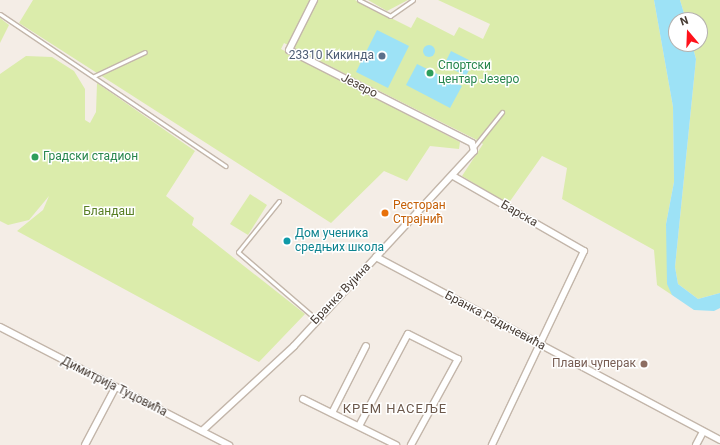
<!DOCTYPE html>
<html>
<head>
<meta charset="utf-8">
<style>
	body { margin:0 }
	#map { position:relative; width:720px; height:445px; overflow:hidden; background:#f4ede6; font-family:Roboto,sans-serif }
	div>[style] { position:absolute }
	.green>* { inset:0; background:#dbecab }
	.water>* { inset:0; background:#9de2f6 }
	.round { border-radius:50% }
	.roads { filter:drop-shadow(1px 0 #c3b6aa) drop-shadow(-1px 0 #c3b6aa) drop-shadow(0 1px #c3b6aa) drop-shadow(0 -1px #c3b6aa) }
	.service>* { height:3px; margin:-1.5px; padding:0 1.5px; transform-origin:1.5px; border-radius:1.5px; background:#fff }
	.minor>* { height:6px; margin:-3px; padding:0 3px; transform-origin:3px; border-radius:3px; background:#fff }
	.dots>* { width:11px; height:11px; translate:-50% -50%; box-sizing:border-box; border:2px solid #fff; border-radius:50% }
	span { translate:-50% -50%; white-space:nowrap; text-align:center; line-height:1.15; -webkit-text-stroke:3px #fff; paint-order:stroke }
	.service-label { font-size:12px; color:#4e5e75 }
	.right { translate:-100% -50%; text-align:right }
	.leisure-label { font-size:12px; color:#27864d }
	.left { translate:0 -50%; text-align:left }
	.street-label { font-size:12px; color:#473c34 }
	.food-label { font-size:12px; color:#c56008 }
	.park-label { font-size:12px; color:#577e23 }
	.culture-label { font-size:12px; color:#0d838f }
	.education-label { font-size:12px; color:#785e54 }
	.neighbourhood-label { font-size:13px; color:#6b584b; letter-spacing:1px }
	.north { position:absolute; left:668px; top:12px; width:40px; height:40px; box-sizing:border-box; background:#fff; border:1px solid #b5b1ae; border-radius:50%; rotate:341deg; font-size:11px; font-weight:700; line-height:16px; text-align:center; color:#473c34 }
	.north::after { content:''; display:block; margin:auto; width:14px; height:18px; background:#ff121b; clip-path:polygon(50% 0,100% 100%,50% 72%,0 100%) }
</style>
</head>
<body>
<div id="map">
	<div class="green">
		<div style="clip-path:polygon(33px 0,355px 0,411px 28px,417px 17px,454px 36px,459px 27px,483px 39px,490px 24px,438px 0,654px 0,673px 107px,674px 182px,666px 224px,672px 295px,657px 285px,654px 250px,562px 199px,567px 168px,542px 156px,508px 204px,462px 176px,483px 144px,477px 140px,284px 43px,281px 49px,460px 142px,459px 149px,430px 146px,407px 181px,384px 171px,331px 223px,19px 23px)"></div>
		<div style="clip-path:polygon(368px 0,408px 0,387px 11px)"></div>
		<div style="clip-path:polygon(680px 0,720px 0,720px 293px,698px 299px,678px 284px,675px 267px,696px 59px,692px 44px,700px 44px,700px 20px,686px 20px)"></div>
		<div style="clip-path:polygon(0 18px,9px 25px,0 43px)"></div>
		<div style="clip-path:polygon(26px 56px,52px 57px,74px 71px,85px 89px,85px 120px,90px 123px,96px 112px,97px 83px,195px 151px,166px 196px,194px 218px,192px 225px,305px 314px,259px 362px,17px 231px,43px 210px,49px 196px,29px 220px,8px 225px,0 221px,0 74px)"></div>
		<div style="clip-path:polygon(250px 194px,267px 205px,248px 235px,230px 224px)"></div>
	</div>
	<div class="water">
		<div style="clip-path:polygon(654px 0,680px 0,686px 20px,676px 20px,676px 44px,692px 44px,696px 59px,675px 267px,678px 284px,698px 299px,720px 293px,720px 308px,714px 311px,694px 310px,672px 295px,667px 284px,666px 224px,674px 182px,673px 107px)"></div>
		<div style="clip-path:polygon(377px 30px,409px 46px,388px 88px,356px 72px)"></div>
		<div class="round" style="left:423px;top:45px;width:12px;height:12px"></div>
		<div style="clip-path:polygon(451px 51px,473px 62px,466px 76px,444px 65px)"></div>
		<div style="clip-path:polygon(417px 64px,462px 86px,450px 108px,406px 85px)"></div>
	</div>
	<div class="roads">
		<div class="service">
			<div style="left:359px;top:0;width:35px;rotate:27deg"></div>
			<div style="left:390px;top:16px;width:28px;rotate:-35deg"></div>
			<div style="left:0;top:14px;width:272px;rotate:34deg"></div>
			<div style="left:94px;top:76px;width:56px;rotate:-25.2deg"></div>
			<div style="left:474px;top:147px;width:45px;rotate:-51.3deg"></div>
			<div style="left:279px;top:201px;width:65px;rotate:128.8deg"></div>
			<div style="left:238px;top:252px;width:103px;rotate:40.7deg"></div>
		</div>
		<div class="minor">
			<div style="left:453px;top:176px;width:151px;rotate:29.8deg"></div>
			<div style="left:584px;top:251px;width:215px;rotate:115.4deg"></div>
			<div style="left:376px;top:257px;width:390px;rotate:28deg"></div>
			<div style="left:0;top:327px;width:258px;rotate:27.3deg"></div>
			<div style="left:303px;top:399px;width:104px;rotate:26.3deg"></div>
			<div style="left:332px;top:413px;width:75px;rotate:-63.1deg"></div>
			<div style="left:359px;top:426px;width:104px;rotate:-62deg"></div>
			<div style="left:408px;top:334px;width:56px;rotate:26.6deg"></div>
			<div style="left:458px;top:359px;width:98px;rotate:118.7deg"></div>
			<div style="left:202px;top:431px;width:125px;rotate:-42.7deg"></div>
			<div style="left:294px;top:346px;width:265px;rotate:-47.3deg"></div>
			<div style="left:474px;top:151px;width:8px;rotate:-104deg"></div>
			<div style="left:472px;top:143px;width:205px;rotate:-153.1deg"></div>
			<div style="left:289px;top:50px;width:56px;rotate:-63.4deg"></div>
			<div style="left:85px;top:445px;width:64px;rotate:-62.2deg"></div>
			<div style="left:696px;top:445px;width:15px;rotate:-62deg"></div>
		</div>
	</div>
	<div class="dots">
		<div style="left:382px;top:56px;background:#5c6f8a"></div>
		<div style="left:430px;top:73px;background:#2e9e5b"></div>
		<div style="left:35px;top:157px;background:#2e9e5b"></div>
		<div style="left:385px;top:213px;background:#e8710a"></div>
		<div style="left:287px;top:241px;background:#0f9aa8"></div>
		<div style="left:644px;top:364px;background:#8d6e63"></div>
	</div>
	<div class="service-label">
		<span class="right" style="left:374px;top:56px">23310 Кикинда</span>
	</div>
	<div class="leisure-label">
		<span class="left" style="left:438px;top:73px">Спортски<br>центар Језеро</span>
		<span class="left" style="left:43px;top:157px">Градски стадион</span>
	</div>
	<div class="street-label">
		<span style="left:359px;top:86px;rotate:27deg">Језеро</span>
		<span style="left:519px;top:214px;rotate:30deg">Барска</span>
		<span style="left:341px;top:294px;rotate:-46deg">Бранка Вујина</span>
		<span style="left:495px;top:321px;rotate:28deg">Бранка Радичевића</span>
		<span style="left:114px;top:387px;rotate:27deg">Димитрија Туцовића</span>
	</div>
	<div class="food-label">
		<span class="left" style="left:393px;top:213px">Ресторан<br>Страјнић</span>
	</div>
	<div class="park-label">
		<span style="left:109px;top:212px">Бландаш</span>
	</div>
	<div class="culture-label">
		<span class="left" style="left:295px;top:241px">Дом ученика<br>средњих школа</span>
	</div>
	<div class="education-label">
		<span class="right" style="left:636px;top:364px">Плави чуперак</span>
	</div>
	<div class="neighbourhood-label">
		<span style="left:395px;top:409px">КРЕМ НАСЕЉЕ</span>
	</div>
	<div class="north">N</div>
</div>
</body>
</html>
